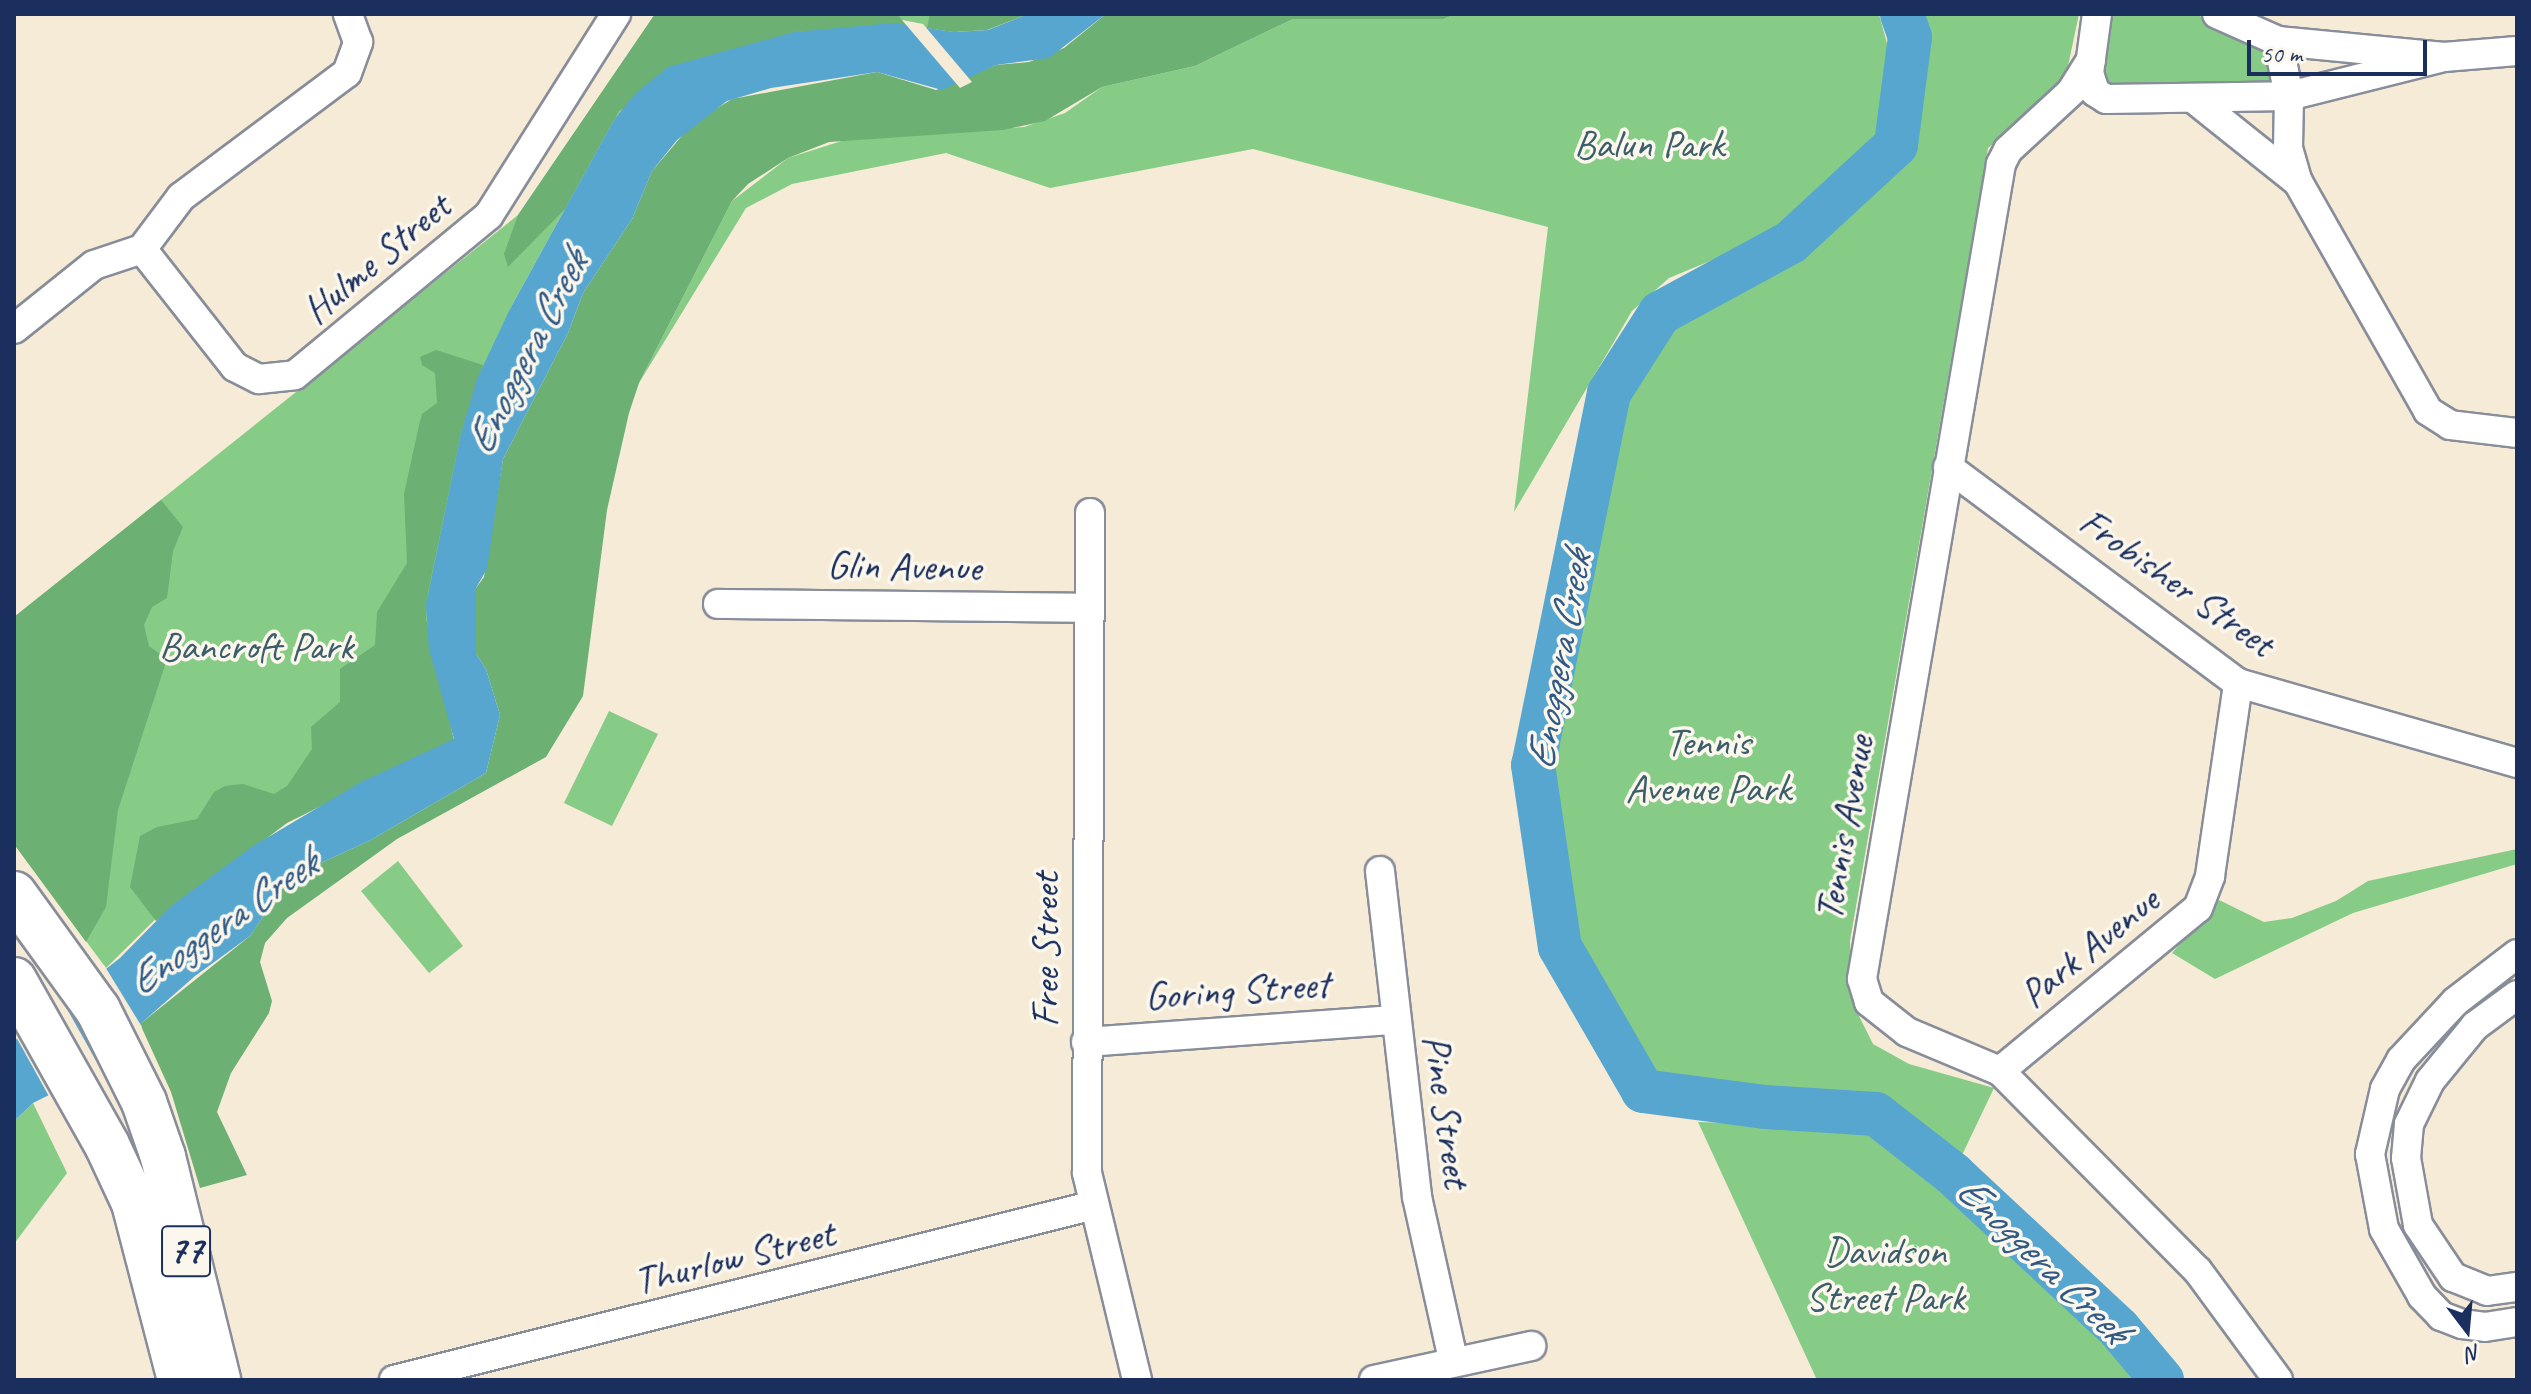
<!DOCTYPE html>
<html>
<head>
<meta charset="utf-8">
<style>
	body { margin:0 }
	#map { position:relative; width:2531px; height:1394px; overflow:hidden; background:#f6ebd6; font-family:Caveat,sans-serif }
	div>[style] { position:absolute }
	.green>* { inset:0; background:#86cc87 }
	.forest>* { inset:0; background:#6cb074 }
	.water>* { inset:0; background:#56a6d0 }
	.pier>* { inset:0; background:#f6ebd6 }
	.river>* { height:44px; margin:-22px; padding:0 22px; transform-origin:22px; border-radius:22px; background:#56a6d0 }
	.roads { filter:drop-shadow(2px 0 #888d9a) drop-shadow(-2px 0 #888d9a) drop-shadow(0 2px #888d9a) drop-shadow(0 -2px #888d9a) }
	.street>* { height:28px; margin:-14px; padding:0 14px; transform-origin:14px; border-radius:14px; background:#fff }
	.primary>* { height:44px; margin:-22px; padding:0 22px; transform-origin:22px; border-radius:22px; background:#fff }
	span { translate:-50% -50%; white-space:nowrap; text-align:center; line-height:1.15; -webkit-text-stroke:7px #fbf7ec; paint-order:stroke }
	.shield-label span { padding:2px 6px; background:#fbf7ec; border:2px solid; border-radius:6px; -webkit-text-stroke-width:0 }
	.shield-label { font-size:38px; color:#1b2f5e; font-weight:700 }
	.park-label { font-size:40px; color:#3b5e6a }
	.street-label { font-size:40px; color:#1b2f5e }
	.water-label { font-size:42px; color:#305986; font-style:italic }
	.frame { position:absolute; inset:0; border:16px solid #1b2f5e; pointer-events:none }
	.north { position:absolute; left:2427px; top:1290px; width:80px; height:80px; -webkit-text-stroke:6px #fbf7ec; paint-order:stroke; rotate:164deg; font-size:22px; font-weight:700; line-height:32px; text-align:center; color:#1b2f5e }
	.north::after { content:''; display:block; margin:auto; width:28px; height:36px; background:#1b2f5e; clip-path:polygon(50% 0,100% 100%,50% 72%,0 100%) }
	.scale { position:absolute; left:2247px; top:40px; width:180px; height:36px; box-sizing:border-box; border:4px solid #1b2f5e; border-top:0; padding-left:10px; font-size:24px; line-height:28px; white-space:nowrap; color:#1b2f5e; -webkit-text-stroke:6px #fbf7ec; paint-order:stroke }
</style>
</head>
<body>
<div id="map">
	<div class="green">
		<div style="clip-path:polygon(655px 14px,1028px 14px,954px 32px,894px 23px,842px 26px,614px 120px,511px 307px,429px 649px,106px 968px,14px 844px,14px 617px,518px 215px)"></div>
		<div style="clip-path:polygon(1455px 14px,1879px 14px,1888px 47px,1893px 94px,1878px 145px,1768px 237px,1669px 278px,1632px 311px,1514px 512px,1548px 227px,1253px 149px,1050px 188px,946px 153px,792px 184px,746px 208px,639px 383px,732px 201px,788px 158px,851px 138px,1024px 127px,1065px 113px,1102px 87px,1195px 66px,1293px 19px,1444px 19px)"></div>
		<div style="clip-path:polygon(1902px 14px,2079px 14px,2065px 80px,2052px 98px,1988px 148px,1850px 941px,1852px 1002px,1873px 1044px,1909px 1064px,1994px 1088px,1953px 1174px,1875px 1114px,1765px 1107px,1643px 1091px,1560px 947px,1533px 765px,1609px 393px,1660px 313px,1791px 242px,1896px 145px,1910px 37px)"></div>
		<div style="clip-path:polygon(2105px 14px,2196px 14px,2268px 51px,2273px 79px,2269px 84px,2109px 91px,2099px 70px)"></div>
		<div style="clip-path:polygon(609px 711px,658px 734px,612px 826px,564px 803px)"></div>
		<div style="clip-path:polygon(2517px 849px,2517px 864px,2353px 913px,2215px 979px,2172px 953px,2219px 900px,2264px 922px,2292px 918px,2336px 901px,2368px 881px)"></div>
		<div style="clip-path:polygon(398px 861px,463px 946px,429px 973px,361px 891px)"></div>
		<div style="clip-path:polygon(33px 1103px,67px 1173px,14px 1244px,14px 1121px)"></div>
		<div style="clip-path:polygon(1698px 1122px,1883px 1128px,2097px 1329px,2139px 1380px,1817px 1380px)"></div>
	</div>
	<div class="forest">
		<div style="clip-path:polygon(655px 14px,897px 14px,906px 25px,794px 32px,619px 111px,565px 209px,508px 267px,504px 254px,518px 215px)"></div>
		<div style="clip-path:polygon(930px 14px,1028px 14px,987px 30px,954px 32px,927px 28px)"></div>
		<div style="clip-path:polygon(1106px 14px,1455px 14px,1444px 19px,1293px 19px,1195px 66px,1102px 87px,1045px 121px,1003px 130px,829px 142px,788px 158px,748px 184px,732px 201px,639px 383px,629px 413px,607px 510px,583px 696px,546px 757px,397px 839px,287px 918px,265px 943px,260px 962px,272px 1001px,269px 1013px,231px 1073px,217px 1112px,247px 1175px,200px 1188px,171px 1092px,140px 1024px,250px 936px,290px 877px,369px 841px,486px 773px,500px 715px,486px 669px,476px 654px,476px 588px,484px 577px,503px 459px,568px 333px,583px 293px,632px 219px,652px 171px,692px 124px,732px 99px,877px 72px,936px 90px,996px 65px,1029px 62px,1064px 48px)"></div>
		<div style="clip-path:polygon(436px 350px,483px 365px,461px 433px,428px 593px,426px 619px,454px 740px,287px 823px,156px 921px,130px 887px,140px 836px,157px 827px,197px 819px,214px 792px,225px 786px,243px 784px,274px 794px,287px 786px,312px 749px,311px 727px,340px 702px,340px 669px,375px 645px,377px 612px,407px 563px,404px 494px,419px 425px,422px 414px,437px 403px,435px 373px,422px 365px,420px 357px)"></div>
		<div style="clip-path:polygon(161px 500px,183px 527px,173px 551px,167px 598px,152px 607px,144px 625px,149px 646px,167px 659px,118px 810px,106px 907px,86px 942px,14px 844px,14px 617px)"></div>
	</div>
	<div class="water">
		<div style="clip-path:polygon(1028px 14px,1106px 14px,1049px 58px,996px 65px,942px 90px,877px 72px,771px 88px,727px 101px,677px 140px,652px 171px,632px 219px,583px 293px,568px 333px,503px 459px,487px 569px,476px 588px,476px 654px,486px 669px,500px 715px,486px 773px,369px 841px,290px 877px,250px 936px,195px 976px,73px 1083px,33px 1103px,14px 1121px,14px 1041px,120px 958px,171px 906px,253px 846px,361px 782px,454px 739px,429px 649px,426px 605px,461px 433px,477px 379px,511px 307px,614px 120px,635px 94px,668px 67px,794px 32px,894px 23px,954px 32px,988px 30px)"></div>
	</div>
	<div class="pier">
		<div style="clip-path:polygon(902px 20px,923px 24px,972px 82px,960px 88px)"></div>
		<div style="clip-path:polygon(104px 965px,142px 1027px,119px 1046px,68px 995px)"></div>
		<div style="clip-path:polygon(62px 1000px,99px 1066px,51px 1100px,15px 1035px)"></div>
	</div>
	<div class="river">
		<div style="left:1902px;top:14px;width:24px;rotate:71deg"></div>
		<div style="left:1910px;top:37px;width:109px;rotate:97.4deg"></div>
		<div style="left:1896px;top:145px;width:143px;rotate:137.3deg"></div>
		<div style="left:1791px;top:242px;width:149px;rotate:151.5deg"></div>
		<div style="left:1660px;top:313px;width:95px;rotate:122.5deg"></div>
		<div style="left:1609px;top:393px;width:380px;rotate:101.5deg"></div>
		<div style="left:1533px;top:765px;width:184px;rotate:81.6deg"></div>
		<div style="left:1560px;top:947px;width:166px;rotate:60deg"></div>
		<div style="left:1643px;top:1091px;width:123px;rotate:7.5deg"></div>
		<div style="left:1765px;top:1107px;width:111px;rotate:3.6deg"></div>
		<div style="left:1876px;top:1114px;width:98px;rotate:37.9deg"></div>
		<div style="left:1953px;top:1174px;width:227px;rotate:43deg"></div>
		<div style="left:2119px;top:1329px;width:67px;rotate:49.9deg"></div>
	</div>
	<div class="roads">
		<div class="street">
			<div style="left:2097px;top:14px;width:60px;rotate:97.7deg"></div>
			<div style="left:2089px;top:73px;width:20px;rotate:72deg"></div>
			<div style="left:2095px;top:92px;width:13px;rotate:32deg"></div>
			<div style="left:2106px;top:99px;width:183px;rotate:-0.9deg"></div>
			<div style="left:2289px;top:96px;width:160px;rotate:-14.1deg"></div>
			<div style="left:2217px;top:14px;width:67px;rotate:23.9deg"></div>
			<div style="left:2278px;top:41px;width:56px;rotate:78.7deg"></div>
			<div style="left:2289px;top:96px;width:52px;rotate:91.1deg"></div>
			<div style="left:2288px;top:148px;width:35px;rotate:74deg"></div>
			<div style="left:2298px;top:182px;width:263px;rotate:60.4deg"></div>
			<div style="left:2428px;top:411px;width:26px;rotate:32deg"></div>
			<div style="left:2450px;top:425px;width:67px;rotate:6.8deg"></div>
			<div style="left:2278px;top:41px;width:167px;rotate:5.5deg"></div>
			<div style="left:2444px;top:57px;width:73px;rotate:-4.7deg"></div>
			<div style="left:2091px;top:60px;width:36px;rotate:122deg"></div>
			<div style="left:2072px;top:91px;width:87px;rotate:137.3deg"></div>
			<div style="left:2008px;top:150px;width:16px;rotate:117deg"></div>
			<div style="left:2001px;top:164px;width:827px;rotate:99.68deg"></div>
			<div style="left:1862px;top:979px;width:24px;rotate:73deg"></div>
			<div style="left:1869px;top:1002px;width:48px;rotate:38.3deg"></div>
			<div style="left:1907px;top:1032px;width:101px;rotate:22.8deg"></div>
			<div style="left:2000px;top:1071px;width:281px;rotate:45.3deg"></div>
			<div style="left:2198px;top:1271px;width:135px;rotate:53.7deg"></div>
			<div style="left:2194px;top:99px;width:133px;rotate:38.6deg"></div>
			<div style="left:142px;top:249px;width:150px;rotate:51.8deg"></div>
			<div style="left:235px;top:367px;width:27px;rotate:27deg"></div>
			<div style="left:259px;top:379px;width:36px;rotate:-6deg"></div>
			<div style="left:295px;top:375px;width:251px;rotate:-39.5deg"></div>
			<div style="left:489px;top:215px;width:238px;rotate:-57.7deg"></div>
			<div style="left:14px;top:329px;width:102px;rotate:-38.7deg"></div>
			<div style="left:94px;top:265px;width:51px;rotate:-18.4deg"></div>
			<div style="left:142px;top:249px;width:65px;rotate:-53.1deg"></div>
			<div style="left:181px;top:197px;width:207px;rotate:-36.8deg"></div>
			<div style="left:347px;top:73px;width:33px;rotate:-70deg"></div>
			<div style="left:358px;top:42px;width:30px;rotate:-110deg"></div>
			<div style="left:1948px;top:467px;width:362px;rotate:36.7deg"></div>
			<div style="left:2238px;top:683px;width:290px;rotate:16deg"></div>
			<div style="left:1090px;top:513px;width:660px;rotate:90.26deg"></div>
			<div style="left:1087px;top:1173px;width:213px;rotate:76.4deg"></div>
			<div style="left:718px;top:604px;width:372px;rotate:0.6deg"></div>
			<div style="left:1380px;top:871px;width:328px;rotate:83.5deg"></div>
			<div style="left:1417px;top:1197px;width:167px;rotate:77.5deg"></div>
			<div style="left:2517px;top:954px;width:78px;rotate:142.3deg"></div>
			<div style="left:2455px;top:1002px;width:79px;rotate:133deg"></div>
			<div style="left:2401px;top:1060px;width:33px;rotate:119deg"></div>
			<div style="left:2385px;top:1089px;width:67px;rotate:103deg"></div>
			<div style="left:2370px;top:1154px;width:76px;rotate:79.4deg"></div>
			<div style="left:2384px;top:1229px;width:77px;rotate:60.4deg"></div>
			<div style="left:2422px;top:1296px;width:28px;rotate:46deg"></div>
			<div style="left:2441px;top:1316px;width:22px;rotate:21deg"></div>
			<div style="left:2462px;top:1324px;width:23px;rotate:7deg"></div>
			<div style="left:2485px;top:1327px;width:32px;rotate:-9deg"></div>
			<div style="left:2517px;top:995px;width:52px;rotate:143.6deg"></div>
			<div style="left:2475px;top:1026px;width:71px;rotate:129.3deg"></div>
			<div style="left:2430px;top:1081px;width:48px;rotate:116deg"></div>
			<div style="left:2409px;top:1124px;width:34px;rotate:95deg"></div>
			<div style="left:2406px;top:1158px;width:68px;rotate:79.8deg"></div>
			<div style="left:2418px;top:1225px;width:63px;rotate:56.1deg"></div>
			<div style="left:2453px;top:1277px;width:37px;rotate:22deg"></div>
			<div style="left:2487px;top:1291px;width:30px;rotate:-8deg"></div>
			<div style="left:1086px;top:1042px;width:309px;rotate:-4.1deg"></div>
			<div style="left:2000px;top:1071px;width:256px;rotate:-39.5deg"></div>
			<div style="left:2198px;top:908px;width:34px;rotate:-69deg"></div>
			<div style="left:2210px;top:876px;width:195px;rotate:-81.7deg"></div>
			<div style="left:394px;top:1380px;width:718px;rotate:-14.02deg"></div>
			<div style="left:1374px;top:1380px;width:161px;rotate:-12.2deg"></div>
		</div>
		<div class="primary">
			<div style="left:14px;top:894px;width:143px;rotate:54.1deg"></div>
			<div style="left:98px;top:1010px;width:103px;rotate:63.4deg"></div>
			<div style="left:144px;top:1102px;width:58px;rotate:70.9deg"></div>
			<div style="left:163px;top:1157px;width:230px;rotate:76.1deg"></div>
			<div style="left:14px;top:980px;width:189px;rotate:60.6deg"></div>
			<div style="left:107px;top:1145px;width:64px;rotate:65deg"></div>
			<div style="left:134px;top:1203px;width:183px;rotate:75.4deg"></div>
		</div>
	</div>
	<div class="shield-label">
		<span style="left:186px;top:1251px">77</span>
	</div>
	<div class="park-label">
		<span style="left:1649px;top:144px">Balun Park</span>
		<span style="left:256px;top:646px">Bancroft Park</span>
		<span style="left:1708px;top:765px">Tennis<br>Avenue Park</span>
		<span style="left:1885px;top:1274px">Davidson<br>Street Park</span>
	</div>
	<div class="street-label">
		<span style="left:376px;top:258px;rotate:-40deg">Hulme Street</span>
		<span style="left:904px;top:566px;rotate:1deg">Glin Avenue</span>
		<span style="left:2177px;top:582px;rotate:35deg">Frobisher Street</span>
		<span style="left:1844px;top:828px;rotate:-80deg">Tennis Avenue</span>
		<span style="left:2089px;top:947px;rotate:-39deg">Park Avenue</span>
		<span style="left:1045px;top:950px;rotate:-90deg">Free Street</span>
		<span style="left:1237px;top:990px;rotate:-4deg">Goring Street</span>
		<span style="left:1447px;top:1111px;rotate:82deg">Pine Street</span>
		<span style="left:734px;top:1257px;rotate:-14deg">Thurlow Street</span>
	</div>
	<div class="water-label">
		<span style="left:527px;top:353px;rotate:-63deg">Enoggera Creek</span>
		<span style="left:1559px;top:661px;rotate:-80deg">Enoggera Creek</span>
		<span style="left:223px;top:923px;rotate:-35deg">Enoggera Creek</span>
		<span style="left:2042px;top:1260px;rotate:44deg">Enoggera Creek</span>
	</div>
	<div class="frame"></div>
	<div class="north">N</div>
	<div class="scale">50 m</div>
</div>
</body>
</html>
